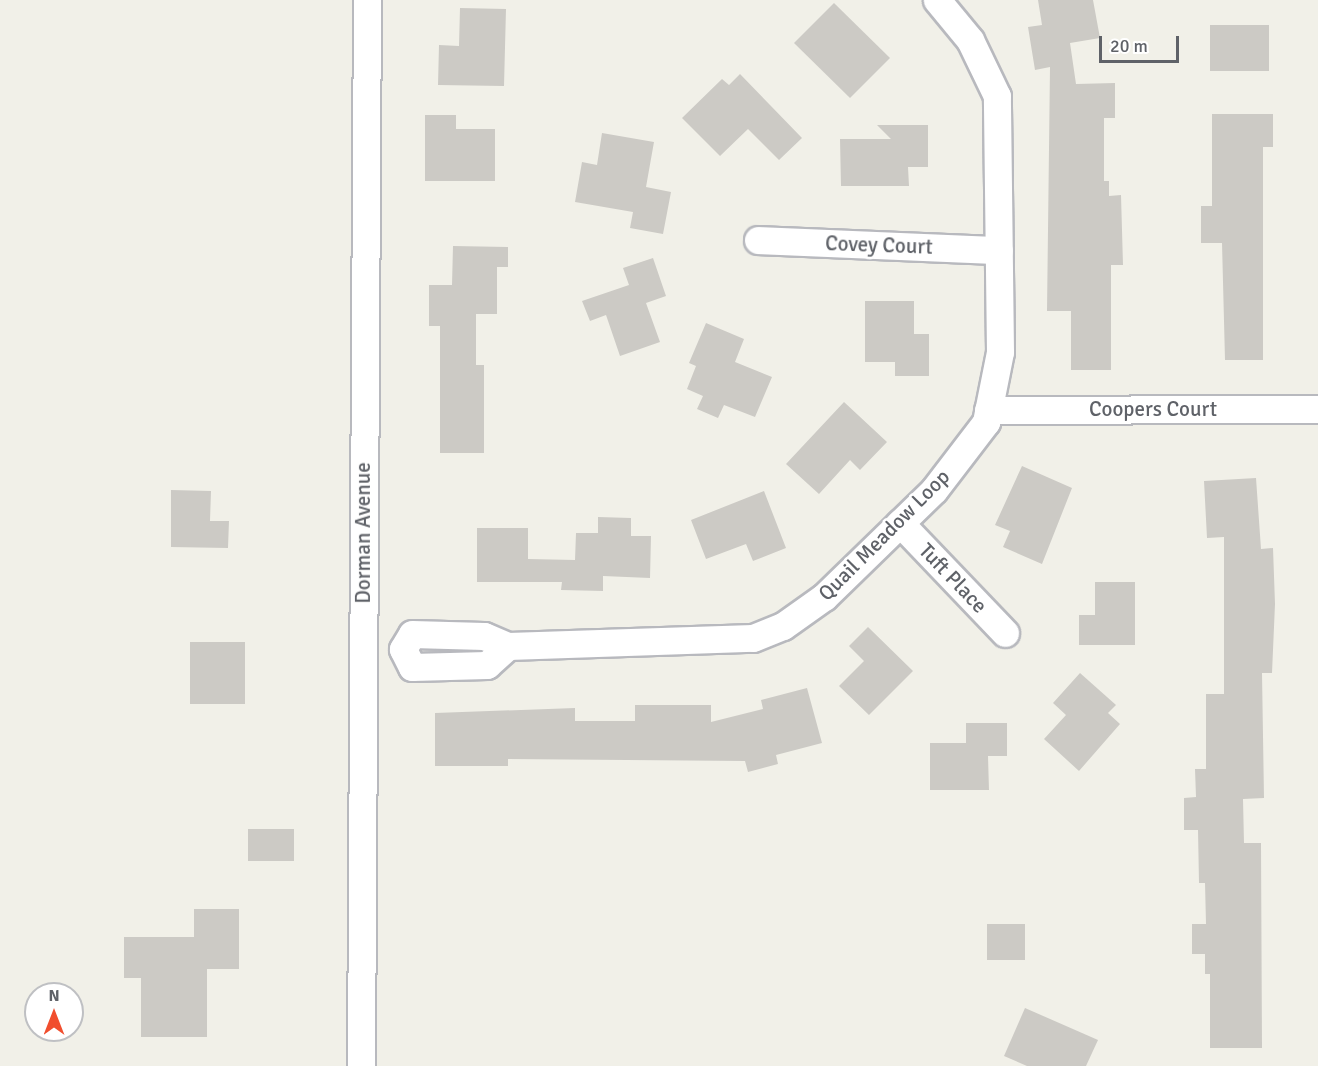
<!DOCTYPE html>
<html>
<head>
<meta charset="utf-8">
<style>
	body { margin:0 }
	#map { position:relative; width:1318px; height:1066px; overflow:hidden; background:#f1f0e8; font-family:Signika,sans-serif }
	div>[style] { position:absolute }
	.building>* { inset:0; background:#cccac5 }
	.roads { filter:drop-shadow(2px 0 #b8b9be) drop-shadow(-2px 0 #b8b9be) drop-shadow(0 2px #b8b9be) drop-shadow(0 -2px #b8b9be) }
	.minor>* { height:27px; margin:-13.5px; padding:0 13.5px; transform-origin:13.5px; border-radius:13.5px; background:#fff }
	span { translate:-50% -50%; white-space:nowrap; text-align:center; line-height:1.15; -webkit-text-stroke:5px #fff; paint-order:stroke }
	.street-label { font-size:21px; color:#5f6268 }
	.north { position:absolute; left:24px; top:982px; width:60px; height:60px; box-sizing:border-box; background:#fff; border:2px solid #bfc0c3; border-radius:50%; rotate:0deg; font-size:16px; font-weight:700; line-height:24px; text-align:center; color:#5f6268 }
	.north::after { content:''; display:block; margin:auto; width:21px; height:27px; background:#f14e2e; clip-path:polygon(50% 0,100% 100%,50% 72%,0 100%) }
	.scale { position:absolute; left:1099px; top:36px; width:80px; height:27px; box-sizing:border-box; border:3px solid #5f6268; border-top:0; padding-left:8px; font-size:18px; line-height:21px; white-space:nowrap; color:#5f6268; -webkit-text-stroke:4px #fff; paint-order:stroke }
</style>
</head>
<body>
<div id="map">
	<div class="building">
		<div style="clip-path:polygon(1038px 0,1093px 0,1100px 38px,1070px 43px,1076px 84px,1115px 83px,1115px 118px,1104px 118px,1104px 181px,1109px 181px,1109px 196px,1121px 195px,1123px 265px,1111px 265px,1111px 370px,1071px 370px,1071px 311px,1047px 311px,1050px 67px,1035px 70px,1028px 27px,1042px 25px)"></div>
		<div style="clip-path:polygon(834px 3px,890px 58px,850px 98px,794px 43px)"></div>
		<div style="clip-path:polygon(460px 8px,506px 9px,504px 86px,438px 85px,439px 45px,459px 46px)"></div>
		<div style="clip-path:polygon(1210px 25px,1269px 25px,1269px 71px,1210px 71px)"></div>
		<div style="clip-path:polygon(740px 74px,802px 138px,779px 160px,748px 129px,720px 156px,682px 118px,722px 79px,729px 85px)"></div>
		<div style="clip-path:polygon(1212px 114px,1273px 114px,1273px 147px,1263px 147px,1263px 360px,1225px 360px,1222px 243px,1201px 243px,1201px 206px,1212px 206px)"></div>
		<div style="clip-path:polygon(425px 115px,456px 115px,456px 129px,495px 129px,495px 181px,425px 181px)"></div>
		<div style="clip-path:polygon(877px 125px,928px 125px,928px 167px,908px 167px,909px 186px,841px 186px,840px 139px,891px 139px)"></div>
		<div style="clip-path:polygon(602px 133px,654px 142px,646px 187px,671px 192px,663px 234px,630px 228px,633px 212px,575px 202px,582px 162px,597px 165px)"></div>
		<div style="clip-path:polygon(453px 246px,508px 247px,508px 267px,497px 267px,497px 314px,476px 314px,476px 365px,484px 365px,484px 453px,440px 453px,440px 326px,429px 326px,429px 285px,452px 285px)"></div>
		<div style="clip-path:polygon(653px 258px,666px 296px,646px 303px,660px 342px,620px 356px,606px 315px,590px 321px,582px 301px,629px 285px,623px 268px)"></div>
		<div style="clip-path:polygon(865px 301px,914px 301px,914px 334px,929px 334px,929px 376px,895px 376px,895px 362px,865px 362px)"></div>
		<div style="clip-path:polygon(706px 323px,744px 339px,735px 362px,772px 377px,755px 417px,724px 405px,718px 418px,697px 409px,703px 396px,687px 389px,696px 366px,689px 363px)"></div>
		<div style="clip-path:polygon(844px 402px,887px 442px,860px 470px,850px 460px,819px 494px,786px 464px)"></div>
		<div style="clip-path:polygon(1022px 466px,1072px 488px,1042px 564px,1003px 547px,1010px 531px,995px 525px)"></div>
		<div style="clip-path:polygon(1256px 478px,1261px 549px,1273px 548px,1275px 604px,1272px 673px,1262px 673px,1264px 798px,1243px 799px,1244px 843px,1261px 843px,1262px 1048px,1210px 1048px,1210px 974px,1205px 974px,1205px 954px,1192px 954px,1192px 924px,1206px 924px,1205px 883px,1199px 883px,1198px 830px,1184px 830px,1184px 798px,1196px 797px,1195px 769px,1206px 769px,1206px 694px,1224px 694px,1224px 537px,1207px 538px,1204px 481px)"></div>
		<div style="clip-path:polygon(171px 490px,211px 491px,210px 521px,229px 521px,228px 548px,171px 547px)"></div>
		<div style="clip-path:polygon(764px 491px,786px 548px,753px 561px,746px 544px,706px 559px,691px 520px)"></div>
		<div style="clip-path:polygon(598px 517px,631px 518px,631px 536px,651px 536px,650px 578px,603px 576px,603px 591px,561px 590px,562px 582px,477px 582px,477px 528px,528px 528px,528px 559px,575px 560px,576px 533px,598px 533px)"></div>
		<div style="clip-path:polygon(1095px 582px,1135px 582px,1135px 645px,1079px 645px,1079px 615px,1095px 615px)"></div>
		<div style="clip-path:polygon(868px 627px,913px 671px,869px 715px,839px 686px,864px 661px,849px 646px)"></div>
		<div style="clip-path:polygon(190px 642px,245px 642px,245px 704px,190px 704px)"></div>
		<div style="clip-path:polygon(1080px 673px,1116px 705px,1108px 713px,1120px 724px,1079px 771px,1044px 739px,1066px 715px,1053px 703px)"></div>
		<div style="clip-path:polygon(807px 688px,822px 743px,776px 755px,778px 764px,748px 772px,745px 761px,508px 759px,508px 766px,435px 766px,435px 713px,575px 708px,575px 721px,635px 721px,635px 705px,711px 705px,711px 722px,763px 709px,761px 700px)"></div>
		<div style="clip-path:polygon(966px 723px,1007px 723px,1007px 756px,988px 756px,989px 790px,930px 790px,930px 743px,966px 743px)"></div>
		<div style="clip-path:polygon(248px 829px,294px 829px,294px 861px,248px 861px)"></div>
		<div style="clip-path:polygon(194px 909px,239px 909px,239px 969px,207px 969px,207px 1037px,141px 1037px,141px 978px,124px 978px,124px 937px,194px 937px)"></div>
		<div style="clip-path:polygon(987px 924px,1025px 924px,1025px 960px,987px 960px)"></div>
		<div style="clip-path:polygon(1025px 1008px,1098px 1040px,1086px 1066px,1027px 1066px,1004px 1056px)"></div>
	</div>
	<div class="roads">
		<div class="minor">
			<div style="left:758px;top:240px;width:241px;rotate:2.4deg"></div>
			<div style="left:988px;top:410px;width:330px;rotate:-0.2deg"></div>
			<div style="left:900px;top:523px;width:152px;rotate:46.3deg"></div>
			<div style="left:412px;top:634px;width:72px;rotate:1.6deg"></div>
			<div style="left:484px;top:636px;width:26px;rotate:23deg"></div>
			<div style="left:508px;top:646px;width:28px;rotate:138deg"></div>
			<div style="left:487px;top:665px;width:75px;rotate:178.5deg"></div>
			<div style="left:412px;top:667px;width:20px;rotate:-117deg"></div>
			<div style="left:403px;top:649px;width:17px;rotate:-59deg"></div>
			<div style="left:508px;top:646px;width:245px;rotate:-1.9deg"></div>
			<div style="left:753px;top:638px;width:32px;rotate:-22deg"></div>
			<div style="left:783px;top:626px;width:50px;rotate:-35.3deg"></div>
			<div style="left:824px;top:597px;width:153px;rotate:-44.2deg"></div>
			<div style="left:934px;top:490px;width:86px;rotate:-52.6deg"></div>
			<div style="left:986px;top:422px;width:71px;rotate:-78.7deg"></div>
			<div style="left:1000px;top:352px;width:256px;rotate:-90.7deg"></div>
			<div style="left:997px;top:96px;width:62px;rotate:-115.7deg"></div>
			<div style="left:970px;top:40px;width:52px;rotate:-129.5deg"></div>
			<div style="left:361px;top:1066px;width:1066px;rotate:-89.68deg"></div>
		</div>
	</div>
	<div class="street-label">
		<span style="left:879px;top:245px;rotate:2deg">Covey Court</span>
		<span style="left:1153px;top:409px">Coopers Court</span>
		<span style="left:363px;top:533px;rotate:-90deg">Dorman Avenue</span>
		<span style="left:884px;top:535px;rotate:-45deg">Quail Meadow Loop</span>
		<span style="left:953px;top:578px;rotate:46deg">Tuft Place</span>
	</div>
	<div class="north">N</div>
	<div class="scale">20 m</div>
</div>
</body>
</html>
